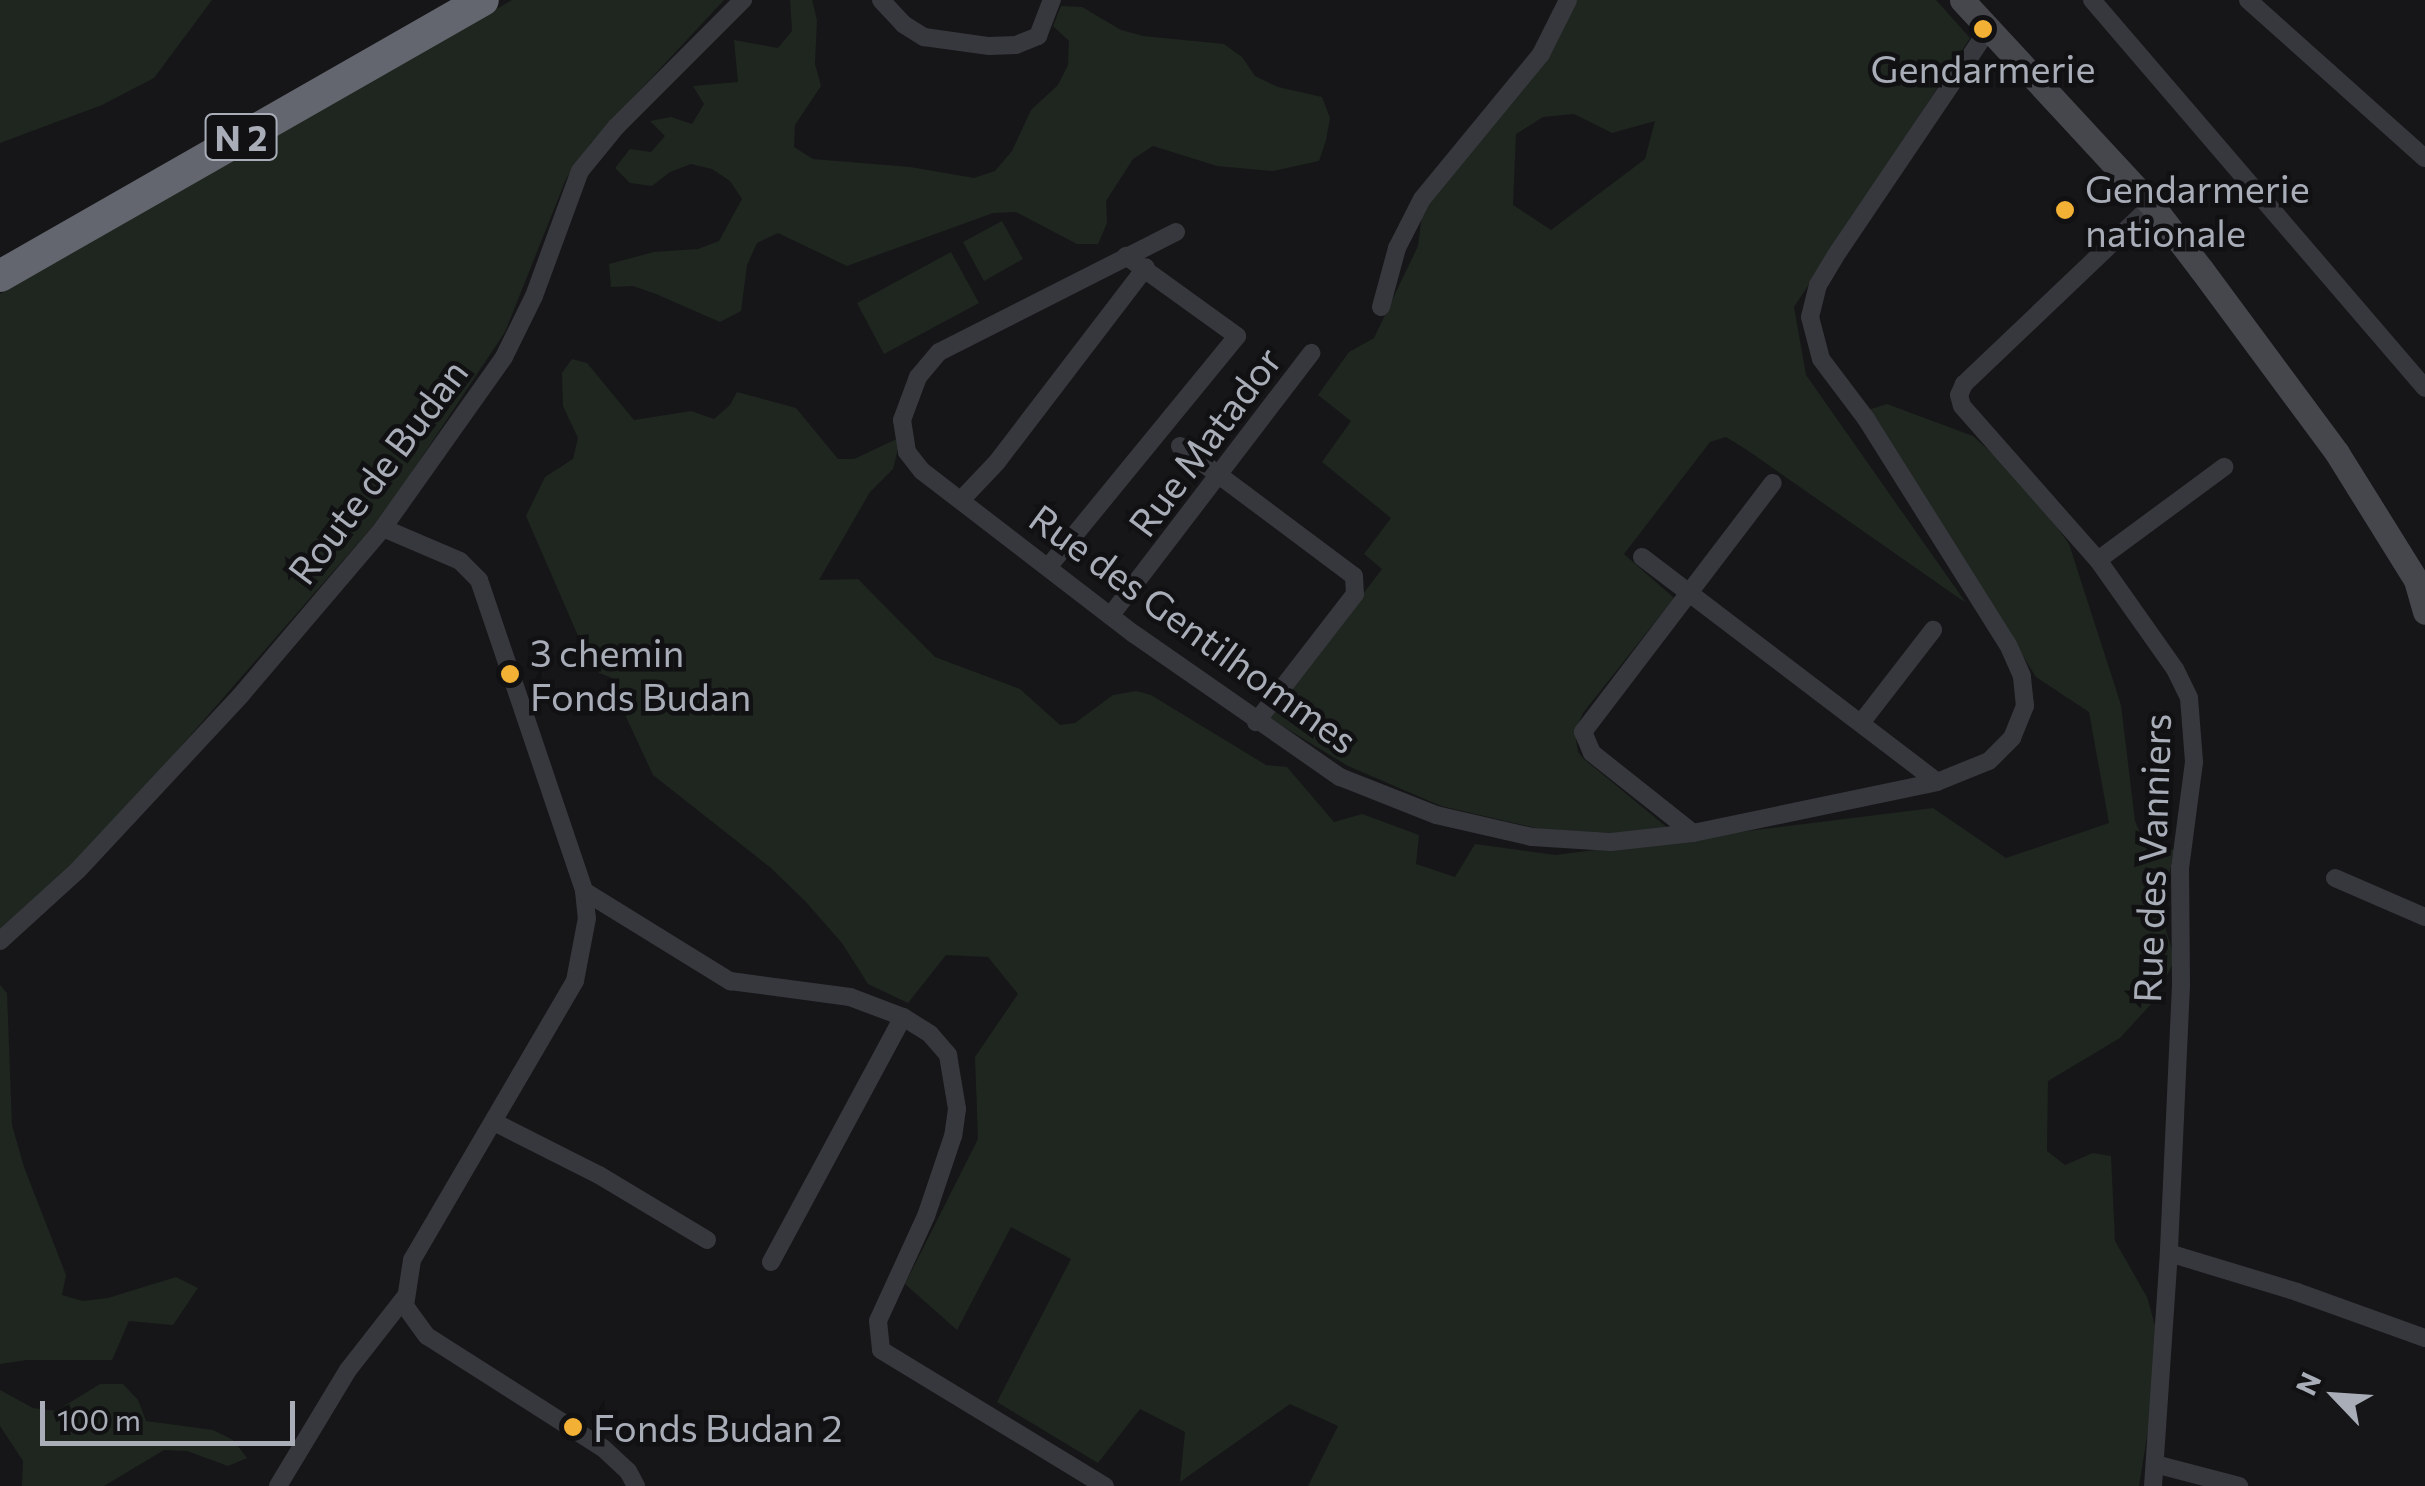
<!DOCTYPE html>
<html>
<head>
<meta charset="utf-8">
<style>
	body { margin:0 }
	#map { position:relative; width:2425px; height:1486px; overflow:hidden; background:#161618; font-family:Commissioner,sans-serif }
	div>[style] { position:absolute }
	.green>* { inset:0; background:#1e261f }
	.street>* { height:18px; margin:-9px; padding:0 9px; transform-origin:9px; border-radius:9px; background:#37383d }
	.secondary>* { height:25px; margin:-12.5px; padding:0 12.5px; transform-origin:12.5px; border-radius:12.5px; background:#45474d }
	.highway>* { height:32px; margin:-16px; padding:0 16px; transform-origin:16px; border-radius:16px; background:#63666e }
	.dots>* { width:28px; height:28px; translate:-50% -50%; box-sizing:border-box; border:5px solid #111113; border-radius:50% }
	span { translate:-50% -50%; white-space:nowrap; text-align:center; line-height:1.15; -webkit-text-stroke:9px #111113; paint-order:stroke }
	.shield-label span { padding:2px 8px; background:#111113; border:2px solid; border-radius:8px; -webkit-text-stroke-width:0 }
	.shield-label { font-size:35px; color:#a8adb8; font-weight:700 }
	.poi-label { font-size:38px; color:#a8adb8 }
	.left { translate:0 -50%; text-align:left }
	.street-label { font-size:38px; color:#a8adb8 }
	.north { position:absolute; left:2285px; top:1346px; width:100px; height:100px; -webkit-text-stroke:8px #111113; paint-order:stroke; rotate:295deg; font-size:28px; font-weight:700; line-height:40px; text-align:center; color:#a8adb8 }
	.north::after { content:''; display:block; margin:auto; width:35px; height:45px; background:#a8adb8; clip-path:polygon(50% 0,100% 100%,50% 72%,0 100%) }
	.scale { position:absolute; left:40px; top:1401px; width:255px; height:45px; box-sizing:border-box; border:5px solid #a8adb8; border-top:0; padding-left:12px; font-size:30px; line-height:35px; white-space:nowrap; color:#a8adb8; -webkit-text-stroke:8px #111113; paint-order:stroke }
</style>
</head>
<body>
<div id="map">
	<div class="green">
		<div style="clip-path:polygon(0 0,212px 0,154px 78px,102px 105px,0 143px)"></div>
		<div style="clip-path:polygon(512px 0,724px 0,591px 143px,566px 179px,505px 332px,386px 511px,101px 838px,0 933px,0 294px)"></div>
		<div style="clip-path:polygon(790px 0,812px 0,817px 20px,815px 64px,821px 86px,795px 125px,794px 147px,813px 159px,910px 167px,974px 178px,995px 171px,1012px 151px,1031px 110px,1058px 85px,1068px 65px,1069px 41px,1053px 26px,1061px 6px,1082px 7px,1121px 30px,1143px 36px,1224px 44px,1242px 57px,1255px 76px,1278px 87px,1322px 97px,1330px 118px,1326px 140px,1319px 161px,1273px 171px,1217px 166px,1153px 146px,1133px 159px,1106px 201px,1107px 223px,1098px 244px,1077px 244px,1016px 212px,993px 213px,847px 266px,778px 233px,757px 243px,747px 265px,741px 311px,720px 322px,656px 294px,633px 286px,611px 287px,609px 264px,654px 252px,698px 249px,719px 241px,742px 199px,730px 181px,712px 169px,691px 164px,670px 172px,652px 186px,630px 183px,615px 168px,630px 149px,651px 152px,665px 136px,650px 121px,671px 117px,692px 124px,704px 104px,693px 86px,738px 82px,734px 40px,778px 48px,792px 31px)"></div>
		<div style="clip-path:polygon(evenodd,1574px 0,1936px 0,1970px 38px,1794px 307px,1806px 375px,1966px 603px,1747px 450px,1726px 437px,1710px 442px,1624px 554px,1674px 598px,1583px 713px,1575px 732px,1578px 752px,1584px 759px,1669px 829px,1613px 833px,1540px 829px,1441px 806px,1348px 766px,1269px 718px,1382px 569px,1364px 554px,1391px 518px,1322px 462px,1351px 421px,1318px 395px,1349px 352px,1374px 338px,1418px 246px,1423px 207px,1557px 42px,1574px 0,1574px 114px,1612px 133px,1655px 121px,1645px 159px,1551px 230px,1513px 205px,1516px 134px,1543px 117px,1574px 114px)"></div>
		<div style="clip-path:polygon(1002px 221px,1023px 259px,984px 281px,963px 242px)"></div>
		<div style="clip-path:polygon(951px 252px,979px 303px,884px 354px,857px 303px)"></div>
		<div style="clip-path:polygon(572px 359px,587px 363px,634px 420px,691px 411px,714px 419px,730px 405px,737px 392px,796px 408px,838px 459px,854px 459px,901px 437px,893px 469px,870px 492px,819px 580px,858px 579px,935px 657px,1020px 689px,1060px 725px,1075px 723px,1113px 695px,1136px 691px,1151px 695px,1266px 765px,1287px 767px,1334px 822px,1362px 814px,1419px 835px,1416px 864px,1455px 877px,1475px 844px,1555px 855px,1933px 808px,2006px 858px,2109px 823px,2089px 712px,2036px 677px,1868px 410px,1887px 404px,1973px 436px,2027px 485px,2069px 544px,2121px 705px,2135px 821px,2150px 857px,2174px 849px,2162px 917px,2175px 960px,2152px 1003px,2120px 1038px,2048px 1081px,2047px 1151px,2065px 1165px,2093px 1153px,2111px 1156px,2115px 1241px,2147px 1297px,2158px 1336px,2157px 1375px,2139px 1486px,1308px 1486px,1338px 1426px,1290px 1404px,1180px 1482px,1185px 1432px,1140px 1409px,1098px 1463px,997px 1402px,1071px 1259px,1011px 1227px,957px 1330px,905px 1284px,978px 1139px,975px 1057px,1018px 994px,988px 957px,946px 955px,908px 1003px,868px 984px,842px 943px,805px 901px,771px 868px,653px 775px,609px 680px,620px 681px,599px 673px,579px 638px,526px 516px,545px 477px,573px 459px,578px 438px,563px 406px,562px 373px)"></div>
		<div style="clip-path:polygon(0 985px,7px 993px,12px 1125px,24px 1167px,66px 1275px,62px 1295px,83px 1301px,108px 1298px,176px 1277px,198px 1288px,173px 1325px,129px 1321px,112px 1360px,27px 1360px,0 1364px)"></div>
		<div style="clip-path:polygon(100px 1384px,123px 1384px,138px 1400px,146px 1421px,213px 1430px,233px 1440px,247px 1458px,228px 1466px,187px 1451px,164px 1450px,104px 1486px,22px 1486px,23px 1461px,0 1426px,0 1390px,33px 1408px,56px 1411px)"></div>
	</div>
	<div class="street">
		<div style="left:881px;top:0;width:33px;rotate:47deg"></div>
		<div style="left:903px;top:24px;width:25px;rotate:32deg"></div>
		<div style="left:924px;top:37px;width:66px;rotate:7.9deg"></div>
		<div style="left:989px;top:46px;width:27px;rotate:-2deg"></div>
		<div style="left:1016px;top:45px;width:24px;rotate:-22deg"></div>
		<div style="left:1038px;top:36px;width:39px;rotate:-69deg"></div>
		<div style="left:2092px;top:0;width:511px;rotate:49.36deg"></div>
		<div style="left:2248px;top:0;width:237px;rotate:41.8deg"></div>
		<div style="left:2152px;top:205px;width:260px;rotate:136.4deg"></div>
		<div style="left:1964px;top:384px;width:12px;rotate:114deg"></div>
		<div style="left:1959px;top:395px;width:11px;rotate:75deg"></div>
		<div style="left:1962px;top:406px;width:205px;rotate:48.6deg"></div>
		<div style="left:2098px;top:560px;width:133px;rotate:54.8deg"></div>
		<div style="left:2175px;top:669px;width:32px;rotate:64deg"></div>
		<div style="left:2189px;top:698px;width:64px;rotate:85.5deg"></div>
		<div style="left:2194px;top:762px;width:107px;rotate:97.5deg"></div>
		<div style="left:2180px;top:868px;width:117px;rotate:89.5deg"></div>
		<div style="left:2181px;top:985px;width:268px;rotate:92.6deg"></div>
		<div style="left:2169px;top:1253px;width:134px;rotate:16.9deg"></div>
		<div style="left:2297px;top:1292px;width:136px;rotate:19.8deg"></div>
		<div style="left:1176px;top:232px;width:266px;rotate:153.1deg"></div>
		<div style="left:939px;top:352px;width:33px;rotate:130deg"></div>
		<div style="left:918px;top:377px;width:46px;rotate:110.4deg"></div>
		<div style="left:902px;top:420px;width:32px;rotate:81deg"></div>
		<div style="left:907px;top:452px;width:24px;rotate:52deg"></div>
		<div style="left:922px;top:471px;width:267px;rotate:37.6deg"></div>
		<div style="left:1134px;top:634px;width:251px;rotate:34.8deg"></div>
		<div style="left:1340px;top:777px;width:103px;rotate:21.6deg"></div>
		<div style="left:1436px;top:815px;width:98px;rotate:12.9deg"></div>
		<div style="left:1532px;top:837px;width:79px;rotate:3.6deg"></div>
		<div style="left:1611px;top:842px;width:82px;rotate:-6.3deg"></div>
		<div style="left:1693px;top:833px;width:249px;rotate:-11.8deg"></div>
		<div style="left:1937px;top:782px;width:56px;rotate:-22deg"></div>
		<div style="left:1989px;top:761px;width:33px;rotate:-45deg"></div>
		<div style="left:2012px;top:738px;width:35px;rotate:-68deg"></div>
		<div style="left:2025px;top:706px;width:30px;rotate:-96deg"></div>
		<div style="left:2022px;top:676px;width:34px;rotate:-114deg"></div>
		<div style="left:2008px;top:645px;width:266px;rotate:-122.1deg"></div>
		<div style="left:1867px;top:420px;width:76px;rotate:-127deg"></div>
		<div style="left:1821px;top:359px;width:43px;rotate:-104.7deg"></div>
		<div style="left:1810px;top:317px;width:33px;rotate:-76deg"></div>
		<div style="left:1818px;top:285px;width:39px;rotate:-59deg"></div>
		<div style="left:1838px;top:252px;width:270px;rotate:-56deg"></div>
		<div style="left:1381px;top:307px;width:61px;rotate:-74.8deg"></div>
		<div style="left:1397px;top:248px;width:55px;rotate:-63deg"></div>
		<div style="left:1422px;top:199px;width:188px;rotate:-50.6deg"></div>
		<div style="left:1541px;top:54px;width:60px;rotate:-63.4deg"></div>
		<div style="left:1180px;top:446px;width:217px;rotate:36.8deg"></div>
		<div style="left:1354px;top:576px;width:18px;rotate:87deg"></div>
		<div style="left:1355px;top:594px;width:162px;rotate:127.7deg"></div>
		<div style="left:962px;top:499px;width:51px;rotate:-46.6deg"></div>
		<div style="left:997px;top:462px;width:245px;rotate:-52.6deg"></div>
		<div style="left:383px;top:528px;width:84px;rotate:23.2deg"></div>
		<div style="left:460px;top:561px;width:27px;rotate:45deg"></div>
		<div style="left:479px;top:580px;width:328px;rotate:71.3deg"></div>
		<div style="left:584px;top:891px;width:27px;rotate:84deg"></div>
		<div style="left:587px;top:918px;width:64px;rotate:100.8deg"></div>
		<div style="left:575px;top:981px;width:323px;rotate:120.3deg"></div>
		<div style="left:412px;top:1260px;width:47px;rotate:98.7deg"></div>
		<div style="left:405px;top:1306px;width:37px;rotate:54deg"></div>
		<div style="left:427px;top:1336px;width:209px;rotate:32.5deg"></div>
		<div style="left:603px;top:1448px;width:34px;rotate:43deg"></div>
		<div style="left:628px;top:1471px;width:17px;rotate:62deg"></div>
		<div style="left:1642px;top:557px;width:371px;rotate:37.3deg"></div>
		<div style="left:2098px;top:560px;width:157px;rotate:-36.4deg"></div>
		<div style="left:1049px;top:566px;width:297px;rotate:-50.7deg"></div>
		<div style="left:1237px;top:336px;width:137px;rotate:-144.2deg"></div>
		<div style="left:1111px;top:615px;width:330px;rotate:-52.6deg"></div>
		<div style="left:1861px;top:723px;width:118px;rotate:-52.3deg"></div>
		<div style="left:1693px;top:833px;width:129px;rotate:-141.6deg"></div>
		<div style="left:1592px;top:753px;width:23px;rotate:-113deg"></div>
		<div style="left:1583px;top:732px;width:313px;rotate:-52.7deg"></div>
		<div style="left:2335px;top:878px;width:98px;rotate:23.4deg"></div>
		<div style="left:584px;top:891px;width:172px;rotate:31.7deg"></div>
		<div style="left:730px;top:981px;width:121px;rotate:7.6deg"></div>
		<div style="left:850px;top:997px;width:57px;rotate:20.7deg"></div>
		<div style="left:903px;top:1017px;width:32px;rotate:32deg"></div>
		<div style="left:930px;top:1034px;width:28px;rotate:49deg"></div>
		<div style="left:948px;top:1055px;width:55px;rotate:80.5deg"></div>
		<div style="left:957px;top:1109px;width:27px;rotate:98deg"></div>
		<div style="left:953px;top:1136px;width:84px;rotate:108.6deg"></div>
		<div style="left:926px;top:1216px;width:115px;rotate:114.6deg"></div>
		<div style="left:878px;top:1321px;width:29px;rotate:84deg"></div>
		<div style="left:881px;top:1350px;width:262px;rotate:31.3deg"></div>
		<div style="left:0;top:941px;width:105px;rotate:-42.3deg"></div>
		<div style="left:78px;top:870px;width:239px;rotate:-47deg"></div>
		<div style="left:241px;top:695px;width:219px;rotate:-49.6deg"></div>
		<div style="left:383px;top:528px;width:209px;rotate:-54.7deg"></div>
		<div style="left:504px;top:357px;width:68px;rotate:-63.8deg"></div>
		<div style="left:534px;top:296px;width:133px;rotate:-69.8deg"></div>
		<div style="left:580px;top:171px;width:57px;rotate:-50.7deg"></div>
		<div style="left:616px;top:127px;width:180px;rotate:-45deg"></div>
		<div style="left:494px;top:1122px;width:118px;rotate:26.8deg"></div>
		<div style="left:599px;top:1175px;width:126px;rotate:31deg"></div>
		<div style="left:771px;top:1262px;width:278px;rotate:-61.7deg"></div>
		<div style="left:2155px;top:1464px;width:87px;rotate:14.7deg"></div>
		<div style="left:278px;top:1486px;width:135px;rotate:-58.9deg"></div>
		<div style="left:348px;top:1370px;width:93px;rotate:-52deg"></div>
		<div style="left:2153px;top:1486px;width:234px;rotate:-86.1deg"></div>
	</div>
	<div class="secondary">
		<div style="left:1962px;top:0;width:280px;rotate:47.2deg"></div>
		<div style="left:2152px;top:205px;width:81px;rotate:52.6deg"></div>
		<div style="left:2201px;top:269px;width:229px;rotate:53.5deg"></div>
		<div style="left:2337px;top:453px;width:150px;rotate:58.1deg"></div>
		<div style="left:2416px;top:580px;width:33px;rotate:74deg"></div>
	</div>
	<div class="highway">
		<div style="left:0;top:276px;width:556px;rotate:-29.74deg"></div>
	</div>
	<div class="dots">
		<div style="left:1983px;top:29px;background:#f2b134"></div>
		<div style="left:2065px;top:210px;background:#f2b134"></div>
		<div style="left:510px;top:674px;background:#f2b134"></div>
		<div style="left:573px;top:1427px;background:#f2b134"></div>
	</div>
	<div class="shield-label">
		<span style="left:241px;top:137px">N 2</span>
	</div>
	<div class="poi-label">
		<span style="left:1983px;top:68px">Gendarmerie</span>
		<span class="left" style="left:2085px;top:210px">Gendarmerie<br>nationale</span>
		<span class="left" style="left:530px;top:674px">3 chemin<br>Fonds Budan</span>
		<span class="left" style="left:593px;top:1427px">Fonds Budan 2</span>
	</div>
	<div class="street-label">
		<span style="left:1204px;top:441px;rotate:-53deg">Rue Matador</span>
		<span style="left:377px;top:471px;rotate:-53deg">Route de Budan</span>
		<span style="left:1194px;top:628px;rotate:36deg">Rue des Gentilhommes</span>
		<span style="left:2151px;top:858px;rotate:-88deg">Rue des Vanniers</span>
	</div>
	<div class="north">N</div>
	<div class="scale">100 m</div>
</div>
</body>
</html>
